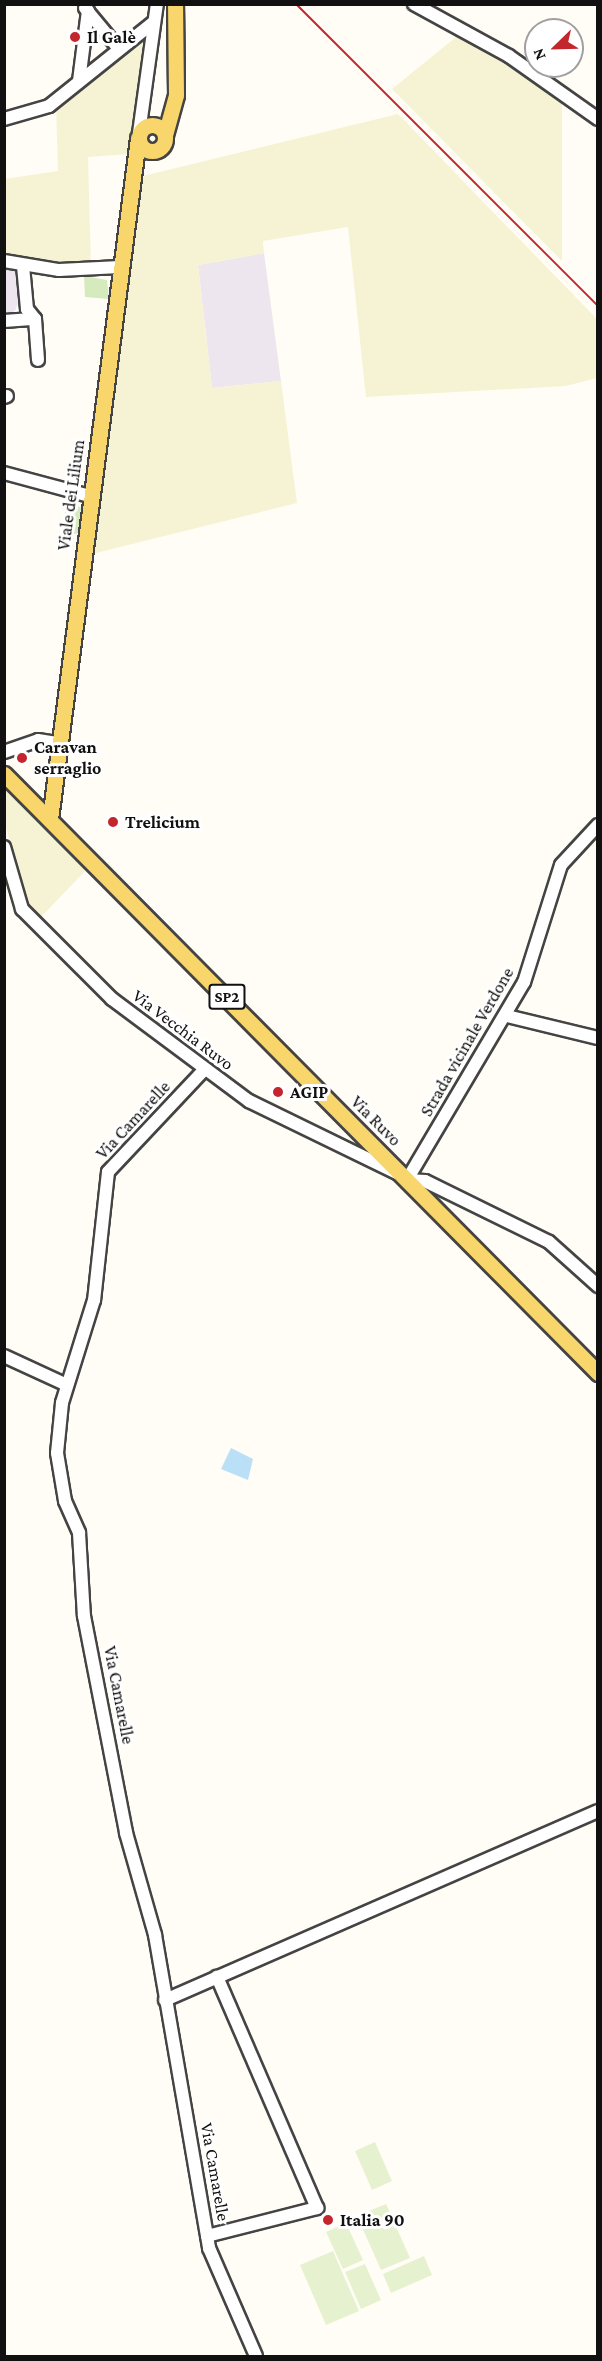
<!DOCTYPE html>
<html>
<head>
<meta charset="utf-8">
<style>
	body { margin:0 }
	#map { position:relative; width:602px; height:2361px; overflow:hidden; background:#fffdf5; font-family:"Crimson Pro",serif }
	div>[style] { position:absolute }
	.industrial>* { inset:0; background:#eee6ef }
	.farmland>* { inset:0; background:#f6f3d4 }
	.green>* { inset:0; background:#d5ebbd }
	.pitch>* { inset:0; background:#e6f2cf }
	.water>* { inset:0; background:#b9e0f7 }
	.roads { filter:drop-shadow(2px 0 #444) drop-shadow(-2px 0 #444) drop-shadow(0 2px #444) drop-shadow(0 -2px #444) }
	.minor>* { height:12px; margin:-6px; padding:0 6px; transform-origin:6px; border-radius:6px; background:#fff }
	.major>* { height:15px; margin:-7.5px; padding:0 7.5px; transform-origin:7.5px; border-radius:7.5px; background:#f9d66b }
	.major>.ring { margin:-7.5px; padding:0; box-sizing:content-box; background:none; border:15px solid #f9d66b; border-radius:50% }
	.rail>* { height:2px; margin:-1px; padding:0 1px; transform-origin:1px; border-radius:1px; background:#c4262e }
	.dots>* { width:16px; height:16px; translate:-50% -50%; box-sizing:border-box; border:3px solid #fff; border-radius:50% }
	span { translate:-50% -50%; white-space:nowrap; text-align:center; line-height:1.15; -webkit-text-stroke:6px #fff; paint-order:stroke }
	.shield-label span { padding:2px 4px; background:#fff; border:2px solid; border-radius:4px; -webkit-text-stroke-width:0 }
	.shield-label { font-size:16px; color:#111; font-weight:700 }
	.poi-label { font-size:18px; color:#111; font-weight:700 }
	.left { translate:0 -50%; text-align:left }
	.street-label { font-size:18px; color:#111 }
	.frame { position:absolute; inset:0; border:6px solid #111; pointer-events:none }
	.north { position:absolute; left:524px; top:18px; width:60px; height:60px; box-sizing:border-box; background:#fff; border:2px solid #a0a0a0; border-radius:50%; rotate:247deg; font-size:16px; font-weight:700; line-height:24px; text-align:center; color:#111 }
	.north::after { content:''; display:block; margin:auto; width:21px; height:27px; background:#c4262e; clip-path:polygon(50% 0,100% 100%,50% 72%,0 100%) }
</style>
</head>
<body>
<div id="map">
	<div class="industrial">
		<div style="clip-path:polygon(264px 253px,281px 381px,212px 388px,198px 265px)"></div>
		<div style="clip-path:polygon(4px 264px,18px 268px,21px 295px,15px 311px,5px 317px)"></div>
	</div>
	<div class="farmland">
		<div style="clip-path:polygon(461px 33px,509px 56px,562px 97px,562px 261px,392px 89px)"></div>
		<div style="clip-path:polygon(143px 43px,129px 154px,88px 157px,91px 268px,5px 257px,4px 179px,58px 171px,56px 106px)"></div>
		<div style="clip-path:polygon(398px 114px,597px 319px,597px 378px,566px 386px,366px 397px,348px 227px,263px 241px,264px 253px,198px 265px,212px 388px,281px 381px,297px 503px,88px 555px,139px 177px)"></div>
		<div style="clip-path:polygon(4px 784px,88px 868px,40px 918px,28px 907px,5px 824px)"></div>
	</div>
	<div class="green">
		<div style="clip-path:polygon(84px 276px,107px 280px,109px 299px,85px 297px)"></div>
		<div style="clip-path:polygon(74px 453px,86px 454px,78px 484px,70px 483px)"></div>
		<div style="clip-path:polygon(67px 499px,81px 508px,78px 533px,67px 537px,63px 534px)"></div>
	</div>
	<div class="pitch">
		<div style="clip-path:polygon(375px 2142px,392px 2181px,372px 2190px,355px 2151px)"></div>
		<div style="clip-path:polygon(386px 2204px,410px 2258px,381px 2270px,357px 2216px)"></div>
		<div style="clip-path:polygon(346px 2223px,363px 2260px,343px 2269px,326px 2232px)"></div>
		<div style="clip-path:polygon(333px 2251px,359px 2311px,326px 2325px,300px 2265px)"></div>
		<div style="clip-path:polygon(424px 2256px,432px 2275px,391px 2293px,383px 2274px)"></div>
		<div style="clip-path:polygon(365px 2264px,381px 2300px,361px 2309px,345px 2272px)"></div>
	</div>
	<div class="water">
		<div style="clip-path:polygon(231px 1448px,253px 1459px,248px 1480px,221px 1469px)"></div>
	</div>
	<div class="roads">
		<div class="minor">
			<div style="left:414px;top:4px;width:108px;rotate:28.7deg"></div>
			<div style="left:509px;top:56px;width:109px;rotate:35.3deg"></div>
			<div style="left:85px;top:8px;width:53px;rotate:50.3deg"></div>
			<div style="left:79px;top:81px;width:71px;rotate:-82.7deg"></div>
			<div style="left:4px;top:119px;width:47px;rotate:-16.1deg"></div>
			<div style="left:49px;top:106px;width:134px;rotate:-38.7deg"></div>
			<div style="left:139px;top:133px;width:130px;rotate:-82.1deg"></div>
			<div style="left:4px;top:261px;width:56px;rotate:9.3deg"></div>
			<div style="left:59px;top:270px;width:61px;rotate:-2.8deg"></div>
			<div style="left:35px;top:319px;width:41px;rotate:85.8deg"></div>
			<div style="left:4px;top:321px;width:31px;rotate:-4deg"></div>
			<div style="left:35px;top:319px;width:13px;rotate:-129deg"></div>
			<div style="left:27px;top:309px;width:43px;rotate:-95.3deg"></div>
			<div style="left:4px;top:397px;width:3px;rotate:-18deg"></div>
			<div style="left:4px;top:473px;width:89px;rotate:15deg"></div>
			<div style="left:4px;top:752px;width:36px;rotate:-19deg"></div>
			<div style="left:38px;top:740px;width:19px;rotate:9deg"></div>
			<div style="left:598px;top:825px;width:54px;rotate:132.8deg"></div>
			<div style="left:561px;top:865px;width:123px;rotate:107.5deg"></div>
			<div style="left:524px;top:982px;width:230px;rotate:120.6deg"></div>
			<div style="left:407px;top:1180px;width:18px;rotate:3deg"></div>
			<div style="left:425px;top:1181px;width:138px;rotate:26.2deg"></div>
			<div style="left:549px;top:1242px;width:66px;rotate:41.9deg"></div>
			<div style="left:4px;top:847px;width:65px;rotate:73.8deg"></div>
			<div style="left:22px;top:909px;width:127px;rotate:45deg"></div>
			<div style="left:112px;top:999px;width:171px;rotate:36.7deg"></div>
			<div style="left:249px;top:1101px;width:167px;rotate:26deg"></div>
			<div style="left:507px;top:1016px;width:94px;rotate:13.6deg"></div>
			<div style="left:204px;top:1070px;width:140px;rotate:133.3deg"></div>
			<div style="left:108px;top:1172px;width:129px;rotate:96.2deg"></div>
			<div style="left:94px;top:1300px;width:108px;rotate:107.3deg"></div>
			<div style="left:62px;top:1403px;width:50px;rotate:95.7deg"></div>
			<div style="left:57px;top:1453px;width:49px;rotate:80.5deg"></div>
			<div style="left:65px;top:1501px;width:35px;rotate:66deg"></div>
			<div style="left:79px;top:1533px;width:83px;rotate:86.6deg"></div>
			<div style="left:84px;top:1616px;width:221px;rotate:79deg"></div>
			<div style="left:126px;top:1833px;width:106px;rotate:74.1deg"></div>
			<div style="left:155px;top:1935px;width:318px;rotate:80.2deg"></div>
			<div style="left:209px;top:2248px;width:118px;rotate:66.5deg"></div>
			<div style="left:4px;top:1356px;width:69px;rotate:24.7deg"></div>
			<div style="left:165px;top:2000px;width:472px;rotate:-23.6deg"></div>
			<div style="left:207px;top:2236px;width:114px;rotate:-14.3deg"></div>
			<div style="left:317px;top:2208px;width:252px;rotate:-113.4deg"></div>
		</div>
		<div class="major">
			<div class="ring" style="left:139px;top:125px;width:11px;height:11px"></div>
			<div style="left:165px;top:135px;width:41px;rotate:-74.6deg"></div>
			<div style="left:176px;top:95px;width:91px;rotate:-90.6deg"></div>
			<div style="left:4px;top:774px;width:844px;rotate:45.24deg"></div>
			<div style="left:50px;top:819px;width:686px;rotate:-82.63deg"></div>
		</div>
	</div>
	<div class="rail">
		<div style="left:296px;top:4px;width:427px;rotate:45deg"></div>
	</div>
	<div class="dots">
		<div style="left:75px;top:37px;background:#c4262e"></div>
		<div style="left:22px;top:758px;background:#c4262e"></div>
		<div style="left:113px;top:822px;background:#c4262e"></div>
		<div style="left:278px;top:1092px;background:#c4262e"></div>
		<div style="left:328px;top:2220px;background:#c4262e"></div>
	</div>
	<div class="shield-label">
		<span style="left:227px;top:997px">SP2</span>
	</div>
	<div class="poi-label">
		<span class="left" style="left:87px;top:37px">Il Galè</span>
		<span class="left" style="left:34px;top:758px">Caravan<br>serraglio</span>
		<span class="left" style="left:125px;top:822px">Trelicium</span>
		<span class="left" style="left:290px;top:1092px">AGIP</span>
		<span class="left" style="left:340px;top:2220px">Italia 90</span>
	</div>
	<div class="street-label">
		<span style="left:71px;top:495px;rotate:-82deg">Viale dei Lilium</span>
		<span style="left:183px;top:1030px;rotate:37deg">Via Vecchia Ruvo</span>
		<span style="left:467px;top:1042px;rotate:-60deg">Strada vicinale Verdone</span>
		<span style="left:133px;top:1120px;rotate:-47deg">Via Camarelle</span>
		<span style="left:376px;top:1121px;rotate:45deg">Via Ruvo</span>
		<span style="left:119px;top:1695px;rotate:79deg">Via Camarelle</span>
		<span style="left:215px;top:2172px;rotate:80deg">Via Camarelle</span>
	</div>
	<div class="frame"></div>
	<div class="north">N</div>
</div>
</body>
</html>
